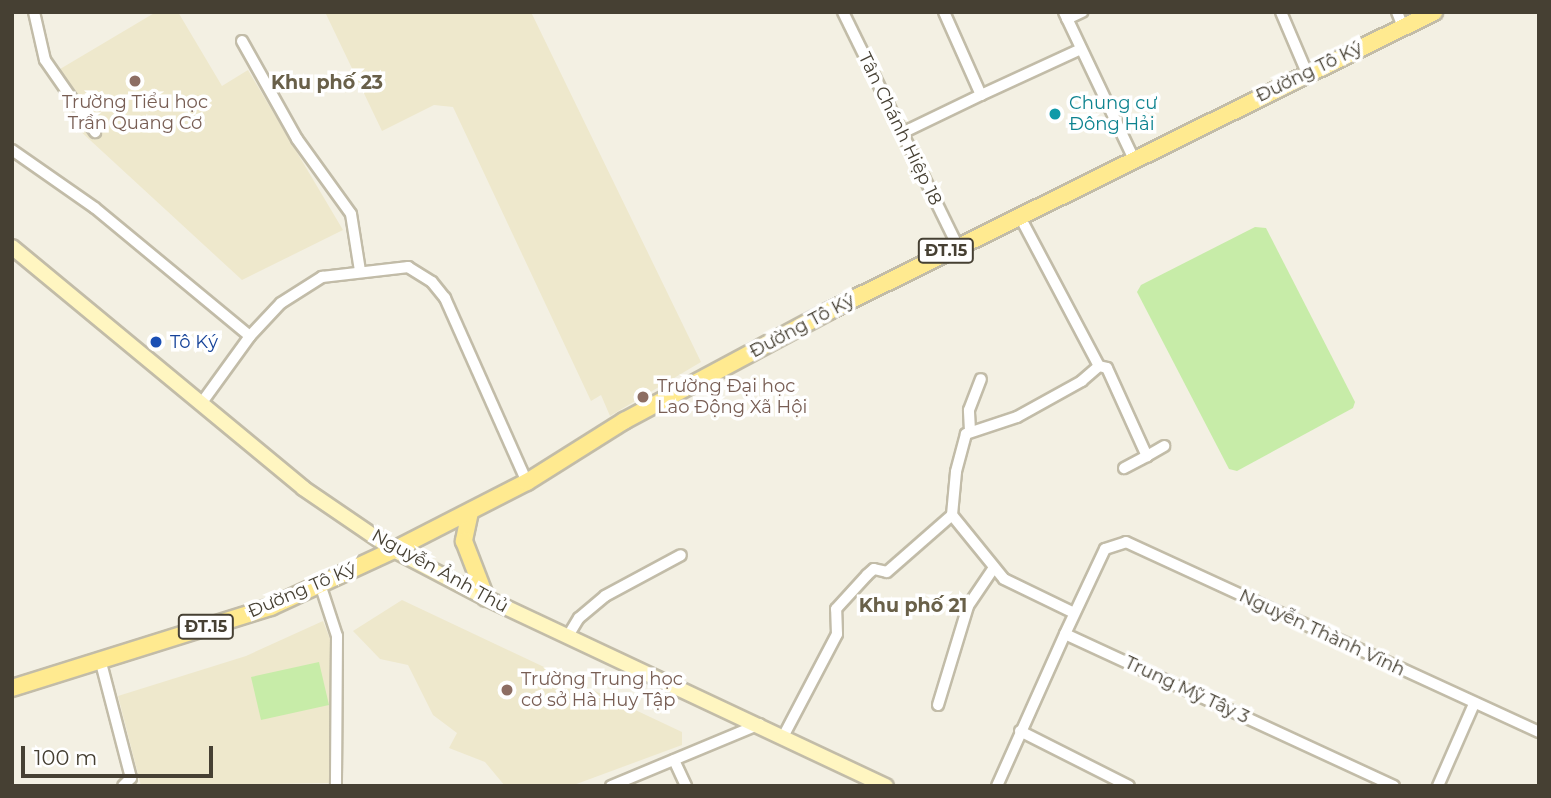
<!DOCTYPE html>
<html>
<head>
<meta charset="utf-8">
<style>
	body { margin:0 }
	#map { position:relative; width:1551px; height:798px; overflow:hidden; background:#f3f0e3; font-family:Montserrat,sans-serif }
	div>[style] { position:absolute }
	.education>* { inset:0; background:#eee8cc }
	.green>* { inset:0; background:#c7eca8 }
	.roads { filter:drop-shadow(2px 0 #c2bca8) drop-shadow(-2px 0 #c2bca8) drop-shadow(0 2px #c2bca8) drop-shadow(0 -2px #c2bca8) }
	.street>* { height:10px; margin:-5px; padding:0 5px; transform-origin:5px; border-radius:5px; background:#fff }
	.secondary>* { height:14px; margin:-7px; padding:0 7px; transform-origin:7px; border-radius:7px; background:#fff6c1 }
	.primary>* { height:16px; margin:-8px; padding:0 8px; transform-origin:8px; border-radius:8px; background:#ffea90 }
	.dots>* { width:19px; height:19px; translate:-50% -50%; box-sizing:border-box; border:4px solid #fff; border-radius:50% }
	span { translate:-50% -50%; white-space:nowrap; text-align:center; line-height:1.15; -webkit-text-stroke:7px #fff; paint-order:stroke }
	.shield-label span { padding:2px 5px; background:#fff; border:2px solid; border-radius:5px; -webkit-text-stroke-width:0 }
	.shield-label { font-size:16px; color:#464033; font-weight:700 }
	.street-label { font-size:18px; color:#464033 }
	.education-label { font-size:18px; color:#785e54 }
	.left { translate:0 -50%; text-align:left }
	.culture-label { font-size:18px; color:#0d838f }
	.transit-label { font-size:18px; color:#164399 }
	.neighbourhood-label { font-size:19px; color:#696049; font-weight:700 }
	.frame { position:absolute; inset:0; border:14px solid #464033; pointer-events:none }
	.scale { position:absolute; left:21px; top:746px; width:192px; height:32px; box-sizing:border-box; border:4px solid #464033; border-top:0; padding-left:9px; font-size:21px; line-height:24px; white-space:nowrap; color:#464033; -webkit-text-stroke:5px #fff; paint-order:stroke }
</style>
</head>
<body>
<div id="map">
	<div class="education">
		<div style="clip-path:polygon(156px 12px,178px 12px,222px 86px,248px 70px,343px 230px,242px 280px,78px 129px,50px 75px)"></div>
		<div style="clip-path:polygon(325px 12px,531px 12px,701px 362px,610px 416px,601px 395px,591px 401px,453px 107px,434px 105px,382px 131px)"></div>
		<div style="clip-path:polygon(402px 600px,682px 732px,682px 745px,571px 786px,505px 786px,485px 762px,449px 748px,457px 733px,433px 715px,408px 665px,380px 659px,353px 631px)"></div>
		<div style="clip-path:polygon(323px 621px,334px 649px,330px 783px,141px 786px,118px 696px,246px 656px)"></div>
	</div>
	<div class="green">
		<div style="clip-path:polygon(1255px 227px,1266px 228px,1355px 402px,1353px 408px,1237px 471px,1229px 469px,1137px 292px,1141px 285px)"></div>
		<div style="clip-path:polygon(319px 662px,329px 705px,261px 720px,251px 677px)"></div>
	</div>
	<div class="roads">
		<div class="street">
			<div style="left:34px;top:12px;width:49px;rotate:77.1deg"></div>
			<div style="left:45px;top:60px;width:88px;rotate:55.2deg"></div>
			<div style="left:843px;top:12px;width:259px;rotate:63.9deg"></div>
			<div style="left:1064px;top:12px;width:161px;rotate:64.6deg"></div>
			<div style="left:1281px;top:12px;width:66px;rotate:66.9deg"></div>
			<div style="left:1397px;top:12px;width:16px;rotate:68deg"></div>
			<div style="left:1067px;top:19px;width:17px;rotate:-25deg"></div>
			<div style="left:242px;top:41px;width:112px;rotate:60.7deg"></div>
			<div style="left:297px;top:139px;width:92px;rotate:54.2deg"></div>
			<div style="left:351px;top:214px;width:58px;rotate:81deg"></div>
			<div style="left:981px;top:95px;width:110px;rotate:-24.7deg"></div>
			<div style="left:902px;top:133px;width:88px;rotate:-25.7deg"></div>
			<div style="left:981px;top:95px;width:91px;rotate:-114deg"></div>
			<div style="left:12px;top:150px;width:101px;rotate:34.9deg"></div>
			<div style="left:95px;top:208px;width:201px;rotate:39.6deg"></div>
			<div style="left:1019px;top:215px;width:171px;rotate:62.1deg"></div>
			<div style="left:1099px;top:366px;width:23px;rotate:139deg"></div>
			<div style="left:1082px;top:381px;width:74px;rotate:151deg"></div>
			<div style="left:1017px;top:417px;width:54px;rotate:161.6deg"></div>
			<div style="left:966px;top:434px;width:39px;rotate:105deg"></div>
			<div style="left:956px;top:472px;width:43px;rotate:95.3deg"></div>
			<div style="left:952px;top:515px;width:82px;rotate:50.9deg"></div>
			<div style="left:1004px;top:579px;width:78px;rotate:25.9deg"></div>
			<div style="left:1099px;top:366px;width:8px;rotate:14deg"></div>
			<div style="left:1107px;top:368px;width:97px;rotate:65.6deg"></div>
			<div style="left:1147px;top:456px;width:26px;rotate:152deg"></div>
			<div style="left:203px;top:401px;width:80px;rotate:-54.1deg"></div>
			<div style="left:250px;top:336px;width:45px;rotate:-46.8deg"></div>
			<div style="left:281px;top:303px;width:49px;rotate:-32.4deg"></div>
			<div style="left:322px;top:277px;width:87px;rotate:-6.6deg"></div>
			<div style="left:408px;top:267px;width:28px;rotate:32deg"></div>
			<div style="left:432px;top:282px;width:21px;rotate:51deg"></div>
			<div style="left:445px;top:298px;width:201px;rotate:66deg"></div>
			<div style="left:970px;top:431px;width:21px;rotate:-93deg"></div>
			<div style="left:969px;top:410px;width:33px;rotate:-69deg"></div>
			<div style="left:1147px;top:456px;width:20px;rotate:-30deg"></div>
			<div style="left:320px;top:584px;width:55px;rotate:71.9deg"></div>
			<div style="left:337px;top:636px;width:150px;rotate:90.4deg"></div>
			<div style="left:568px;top:636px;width:21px;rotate:-59deg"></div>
			<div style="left:579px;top:618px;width:34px;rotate:-40deg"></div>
			<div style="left:605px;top:596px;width:86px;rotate:-28.3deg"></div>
			<div style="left:100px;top:659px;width:123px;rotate:75.4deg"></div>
			<div style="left:131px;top:778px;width:11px;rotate:135deg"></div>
			<div style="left:938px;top:705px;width:103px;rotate:-73.1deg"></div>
			<div style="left:968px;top:606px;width:45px;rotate:-56deg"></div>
			<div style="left:1020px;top:731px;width:122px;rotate:26.8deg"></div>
			<div style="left:784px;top:735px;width:114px;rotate:-62.3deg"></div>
			<div style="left:837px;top:634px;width:25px;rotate:-92deg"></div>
			<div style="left:836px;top:609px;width:46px;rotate:-47.6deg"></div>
			<div style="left:867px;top:575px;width:9px;rotate:-41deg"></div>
			<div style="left:874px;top:569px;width:13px;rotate:13deg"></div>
			<div style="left:887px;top:572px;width:86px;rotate:-41.2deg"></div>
			<div style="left:674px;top:760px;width:29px;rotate:65deg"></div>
			<div style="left:611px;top:786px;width:161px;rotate:-22.6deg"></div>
			<div style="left:997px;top:786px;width:167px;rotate:-65.9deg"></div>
			<div style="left:1394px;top:786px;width:362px;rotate:-155.2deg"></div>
			<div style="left:1065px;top:634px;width:94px;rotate:-64.8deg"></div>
			<div style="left:1105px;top:549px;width:22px;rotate:-18deg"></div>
			<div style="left:1126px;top:542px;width:455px;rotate:24.7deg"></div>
			<div style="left:1438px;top:786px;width:90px;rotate:-66.3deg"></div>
		</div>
		<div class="secondary">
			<div style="left:12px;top:247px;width:378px;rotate:39.6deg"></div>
			<div style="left:303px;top:488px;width:110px;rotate:34.3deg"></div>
			<div style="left:394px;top:550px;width:104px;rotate:27.6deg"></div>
			<div style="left:486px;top:598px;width:442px;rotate:25.2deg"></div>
		</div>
		<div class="primary">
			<div style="left:470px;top:512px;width:30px;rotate:102deg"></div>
			<div style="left:464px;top:541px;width:61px;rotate:68.9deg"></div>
			<div style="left:12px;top:688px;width:271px;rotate:-17.4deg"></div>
			<div style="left:271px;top:607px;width:136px;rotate:-24.9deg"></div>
			<div style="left:394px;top:550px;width:149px;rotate:-27.1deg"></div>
			<div style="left:527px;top:482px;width:115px;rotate:-32.2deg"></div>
			<div style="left:624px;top:421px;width:233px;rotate:-28.2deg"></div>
			<div style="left:829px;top:311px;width:675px;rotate:-26.3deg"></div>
		</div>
	</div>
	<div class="dots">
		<div style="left:135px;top:81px;background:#8d6e63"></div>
		<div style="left:1055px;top:114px;background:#0f9aa8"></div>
		<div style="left:156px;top:342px;background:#1a4fb4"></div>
		<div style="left:643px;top:397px;background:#8d6e63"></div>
		<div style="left:507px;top:690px;background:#8d6e63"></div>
	</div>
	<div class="shield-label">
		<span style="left:946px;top:251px">ĐT.15</span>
		<span style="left:206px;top:627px">ĐT.15</span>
	</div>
	<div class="street-label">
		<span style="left:1309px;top:72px;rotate:-26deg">Đường Tô Ký</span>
		<span style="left:900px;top:129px;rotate:64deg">Tân Chánh Hiệp 18</span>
		<span style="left:802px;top:326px;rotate:-28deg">Đường Tô Ký</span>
		<span style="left:440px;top:571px;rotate:29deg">Nguyễn Ảnh Thủ</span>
		<span style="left:302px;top:590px;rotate:-23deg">Đường Tô Ký</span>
		<span style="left:1322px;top:633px;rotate:25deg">Nguyễn Thành Vĩnh</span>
		<span style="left:1187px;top:690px;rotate:25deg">Trung Mỹ Tây 3</span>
	</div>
	<div class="education-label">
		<span style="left:135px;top:113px">Trường Tiểu học<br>Trần Quang Cơ</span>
		<span class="left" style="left:657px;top:397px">Trường Đại học<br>Lao Động Xã Hội</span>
		<span class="left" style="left:521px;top:690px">Trường Trung học<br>cơ sở Hà Huy Tập</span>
	</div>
	<div class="culture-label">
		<span class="left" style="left:1069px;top:114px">Chung cư<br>Đông Hải</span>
	</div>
	<div class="transit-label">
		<span class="left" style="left:170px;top:342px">Tô Ký</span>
	</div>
	<div class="neighbourhood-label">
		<span style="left:327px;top:83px">Khu phố 23</span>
		<span style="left:913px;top:606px">Khu phố 21</span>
	</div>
	<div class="frame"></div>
	<div class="scale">100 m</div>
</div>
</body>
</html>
